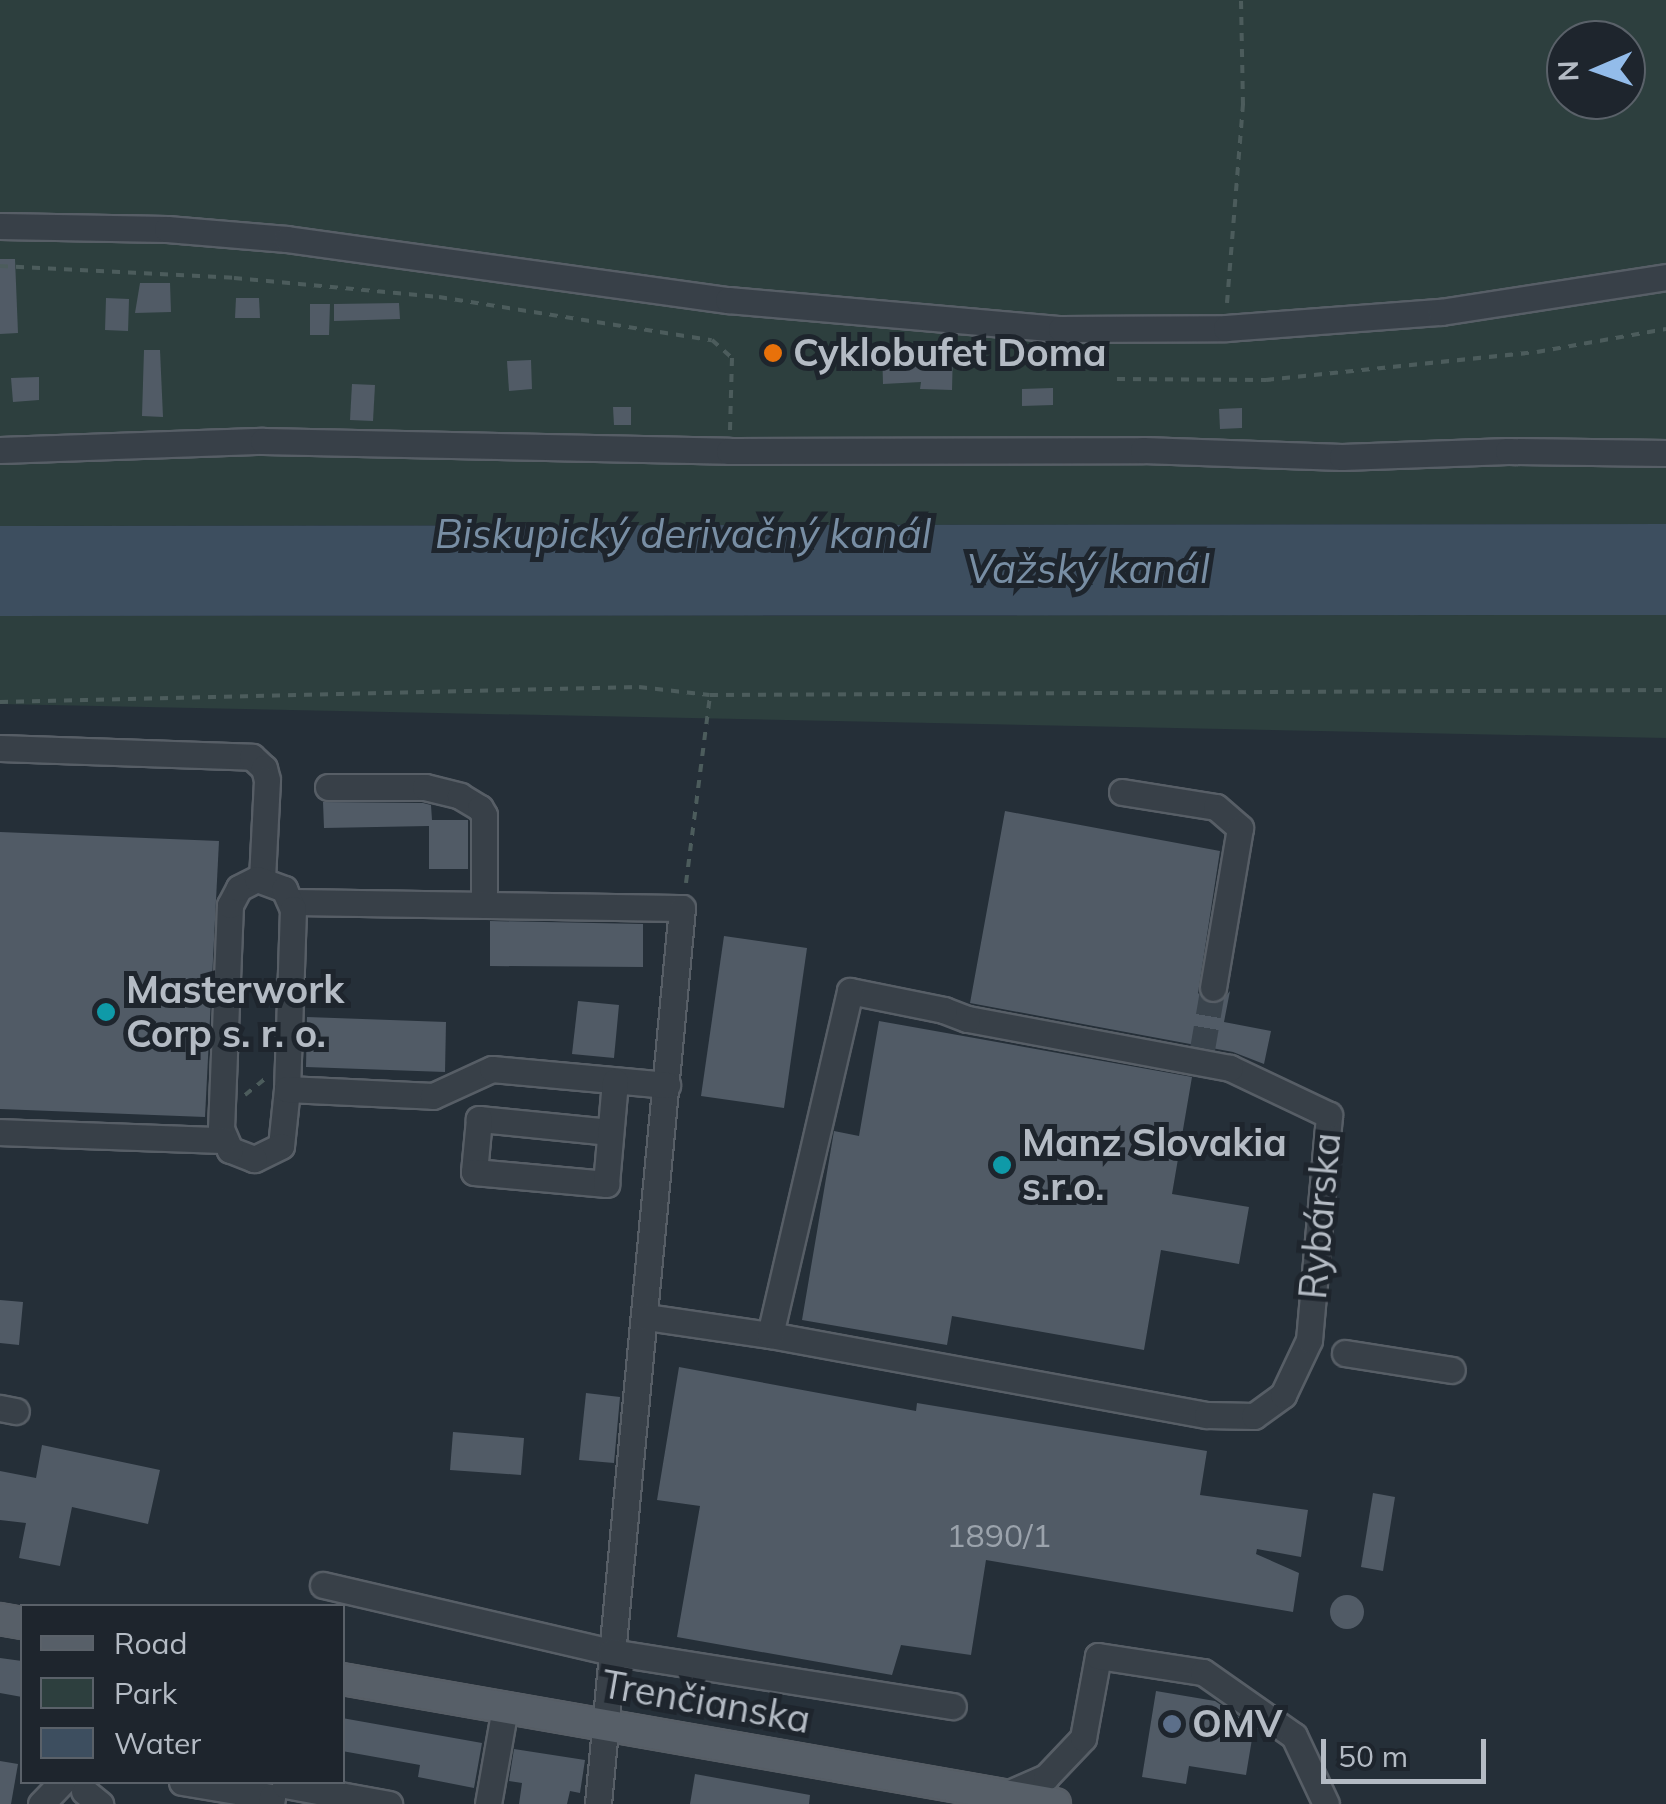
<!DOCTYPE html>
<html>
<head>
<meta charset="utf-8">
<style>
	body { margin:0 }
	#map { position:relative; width:1666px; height:1804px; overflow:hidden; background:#252f38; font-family:Mulish,sans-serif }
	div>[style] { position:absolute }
	.green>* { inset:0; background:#2d3f3e }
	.water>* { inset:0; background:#3d4e5f }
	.building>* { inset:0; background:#515b66 }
	.round { border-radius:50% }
	.minor-tunnel>* { height:25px; margin-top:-12.5px; transform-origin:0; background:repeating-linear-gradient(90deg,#3a444d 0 25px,transparent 0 37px) }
	.path>* { height:4px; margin-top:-2px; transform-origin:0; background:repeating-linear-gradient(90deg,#4c5c5c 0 8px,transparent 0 16px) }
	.roads { filter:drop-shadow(2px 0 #575e66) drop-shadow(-2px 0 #575e66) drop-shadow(0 2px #575e66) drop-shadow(0 -2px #575e66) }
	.minor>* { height:25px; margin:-12.5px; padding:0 12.5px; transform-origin:12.5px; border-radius:12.5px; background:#384048 }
	.major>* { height:30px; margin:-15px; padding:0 15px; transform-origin:15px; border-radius:15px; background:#575f68 }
	.dots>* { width:28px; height:28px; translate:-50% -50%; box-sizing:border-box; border:5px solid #1e252d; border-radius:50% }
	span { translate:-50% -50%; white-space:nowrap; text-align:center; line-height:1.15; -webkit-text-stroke:10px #1e252d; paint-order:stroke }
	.number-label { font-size:32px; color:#9ba3ac }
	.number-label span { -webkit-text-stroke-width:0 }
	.poi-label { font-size:38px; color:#b4bbc4; font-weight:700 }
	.left { translate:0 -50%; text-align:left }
	.street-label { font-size:38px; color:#b4bbc4 }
	.water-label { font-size:40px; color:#788ea4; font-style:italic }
	.legend { position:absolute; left:20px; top:1604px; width:325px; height:180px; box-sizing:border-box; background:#1e252d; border:2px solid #5a6169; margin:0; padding:12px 18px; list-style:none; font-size:30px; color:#b4bbc4 }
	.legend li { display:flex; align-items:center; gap:20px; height:50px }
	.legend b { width:50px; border:2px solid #5a6169 }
	.north { position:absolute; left:1546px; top:20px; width:100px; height:100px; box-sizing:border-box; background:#1e252d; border:2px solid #5a6169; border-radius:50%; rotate:268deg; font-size:28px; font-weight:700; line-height:40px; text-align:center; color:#b4bbc4 }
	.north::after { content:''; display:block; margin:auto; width:35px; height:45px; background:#93bcea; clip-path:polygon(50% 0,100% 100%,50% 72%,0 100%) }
	.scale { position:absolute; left:1321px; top:1739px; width:165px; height:45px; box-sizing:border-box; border:5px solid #b4bbc4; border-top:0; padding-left:12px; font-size:30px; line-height:35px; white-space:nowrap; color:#b4bbc4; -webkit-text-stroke:8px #1e252d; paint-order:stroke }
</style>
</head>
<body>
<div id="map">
	<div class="green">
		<div style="clip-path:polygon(evenodd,0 0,1666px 0,1666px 524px,0 526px,0 0,1566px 40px,1626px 40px,1626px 100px,1566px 100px,1566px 40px)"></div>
		<div style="clip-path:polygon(1666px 615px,1666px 738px,0 704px,0 616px)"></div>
	</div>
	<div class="water">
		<div style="clip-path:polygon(1666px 524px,1666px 615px,0 616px,0 526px)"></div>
	</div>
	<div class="building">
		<div style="clip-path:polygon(0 259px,15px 259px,18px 333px,0 334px)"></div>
		<div style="clip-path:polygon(140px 283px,170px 283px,171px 312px,135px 313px)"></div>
		<div style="clip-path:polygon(106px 298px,129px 299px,128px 331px,105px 330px)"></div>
		<div style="clip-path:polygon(236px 298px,259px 298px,260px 318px,235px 318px)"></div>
		<div style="clip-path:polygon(399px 303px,400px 319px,334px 321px,334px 304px)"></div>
		<div style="clip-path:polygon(310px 304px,330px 304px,329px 335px,310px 335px)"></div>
		<div style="clip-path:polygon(882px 349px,953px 350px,952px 390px,920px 389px,921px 382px,883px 384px)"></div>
		<div style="clip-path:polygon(144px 350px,160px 350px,163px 417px,142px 416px)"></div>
		<div style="clip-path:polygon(531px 360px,532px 389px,509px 391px,507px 361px)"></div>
		<div style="clip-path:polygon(39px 377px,39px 400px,13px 402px,11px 378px)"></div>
		<div style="clip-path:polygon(352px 384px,375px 385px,373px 421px,350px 420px)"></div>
		<div style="clip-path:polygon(1053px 388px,1053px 405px,1022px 406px,1022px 389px)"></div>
		<div style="clip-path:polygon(613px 407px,631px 407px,631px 425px,614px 425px)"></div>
		<div style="clip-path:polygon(1242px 408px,1242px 428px,1220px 429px,1219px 409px)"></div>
		<div style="clip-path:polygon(323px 802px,423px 803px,431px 805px,432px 820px,468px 820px,468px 869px,429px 869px,429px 826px,324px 828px)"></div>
		<div style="clip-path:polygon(1005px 811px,1220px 851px,1198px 993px,1211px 1004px,1220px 1003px,1230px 991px,1224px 1022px,1271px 1031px,1264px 1064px,1233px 1052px,970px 1003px)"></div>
		<div style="clip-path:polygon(0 832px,219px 841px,205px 1117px,0 1109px)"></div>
		<div style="clip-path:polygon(490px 921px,643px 924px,643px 967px,490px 966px)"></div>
		<div style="clip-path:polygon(724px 936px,807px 948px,784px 1108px,701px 1096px)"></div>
		<div style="clip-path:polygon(578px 1001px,619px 1005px,614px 1058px,572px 1054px)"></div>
		<div style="clip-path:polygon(307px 1017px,446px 1022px,445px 1072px,306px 1067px)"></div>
		<div style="clip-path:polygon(879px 1021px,1192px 1077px,1172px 1194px,1249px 1207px,1239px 1264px,1161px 1250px,1144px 1350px,952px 1316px,947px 1345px,802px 1320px,834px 1131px,859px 1136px)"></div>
		<div style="clip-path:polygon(0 1300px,23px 1302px,19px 1345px,0 1343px)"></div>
		<div style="clip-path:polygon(679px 1367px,916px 1411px,917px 1403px,1207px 1451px,1200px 1495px,1308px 1510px,1301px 1557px,1257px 1549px,1256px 1554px,1299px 1573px,1293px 1612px,986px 1560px,971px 1655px,901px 1645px,892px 1675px,677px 1637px,700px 1506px,657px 1500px)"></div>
		<div style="clip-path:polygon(586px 1393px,620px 1397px,614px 1463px,579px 1460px)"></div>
		<div style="clip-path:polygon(453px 1432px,524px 1438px,521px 1475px,450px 1470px)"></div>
		<div style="clip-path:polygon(42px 1445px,160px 1470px,148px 1524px,72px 1507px,60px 1566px,19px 1558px,26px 1523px,0 1520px,0 1471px,36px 1478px)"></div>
		<div style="clip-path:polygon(1373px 1493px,1395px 1497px,1383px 1571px,1361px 1567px)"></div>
		<div class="round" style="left:1330px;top:1595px;width:34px;height:34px"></div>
		<div style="clip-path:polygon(0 1658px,22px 1661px,22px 1697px,0 1693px)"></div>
		<div style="clip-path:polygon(1156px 1691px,1215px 1701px,1254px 1727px,1246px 1775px,1189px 1766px,1186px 1784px,1142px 1777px)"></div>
		<div style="clip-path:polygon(342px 1718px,482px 1743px,474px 1788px,418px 1777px,420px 1765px,342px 1751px)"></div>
		<div style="clip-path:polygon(514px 1749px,585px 1760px,580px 1793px,570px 1791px,567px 1804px,519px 1804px,522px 1783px,509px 1781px)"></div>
		<div style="clip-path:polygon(0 1761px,18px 1764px,11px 1804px,0 1804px)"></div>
		<div style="clip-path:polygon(695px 1774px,810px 1795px,809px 1804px,690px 1804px)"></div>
	</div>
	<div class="minor-tunnel">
		<div style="left:1202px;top:1052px;width:65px;rotate:-80.2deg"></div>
	</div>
	<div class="path">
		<div style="left:0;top:266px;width:234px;rotate:2.9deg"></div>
		<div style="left:234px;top:278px;width:206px;rotate:5.3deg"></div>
		<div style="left:439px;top:297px;width:276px;rotate:9deg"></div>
		<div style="left:712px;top:340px;width:27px;rotate:42deg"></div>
		<div style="left:732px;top:358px;width:72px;rotate:91.6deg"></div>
		<div style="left:1227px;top:303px;width:199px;rotate:-85.4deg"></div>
		<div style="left:1243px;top:105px;width:105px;rotate:-91.1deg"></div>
		<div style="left:1117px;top:379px;width:149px;rotate:0.4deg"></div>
		<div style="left:1266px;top:380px;width:272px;rotate:-5.9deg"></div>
		<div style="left:1537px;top:352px;width:131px;rotate:-10.1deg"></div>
		<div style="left:0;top:702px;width:639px;rotate:-1.34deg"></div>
		<div style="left:639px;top:687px;width:71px;rotate:6.4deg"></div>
		<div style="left:686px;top:883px;width:190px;rotate:-82.7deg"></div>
		<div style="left:710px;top:695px;width:956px;rotate:-0.3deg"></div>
		<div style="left:245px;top:1095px;width:26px;rotate:-39deg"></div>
	</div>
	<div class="roads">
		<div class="minor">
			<div style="left:0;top:226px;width:167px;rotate:1deg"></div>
			<div style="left:167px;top:229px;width:120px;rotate:4.8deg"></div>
			<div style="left:287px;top:239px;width:445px;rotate:7.9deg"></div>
			<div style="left:728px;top:300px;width:334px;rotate:5deg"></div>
			<div style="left:1061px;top:329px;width:165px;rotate:-0.3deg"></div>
			<div style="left:1226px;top:328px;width:216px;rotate:-4.3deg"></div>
			<div style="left:1441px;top:312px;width:228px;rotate:-8.8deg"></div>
			<div style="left:0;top:450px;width:263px;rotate:-2deg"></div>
			<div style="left:263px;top:441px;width:466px;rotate:1.2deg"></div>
			<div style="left:729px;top:451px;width:414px;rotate:-0.1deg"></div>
			<div style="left:1143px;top:450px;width:199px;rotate:2deg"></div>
			<div style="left:1342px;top:457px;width:166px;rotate:-2.1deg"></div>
			<div style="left:1508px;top:451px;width:158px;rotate:0.7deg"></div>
			<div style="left:0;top:748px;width:252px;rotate:2deg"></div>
			<div style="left:252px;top:757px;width:16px;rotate:43deg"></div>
			<div style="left:264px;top:768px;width:12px;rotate:76deg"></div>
			<div style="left:267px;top:780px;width:99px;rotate:92.9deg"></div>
			<div style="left:328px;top:787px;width:97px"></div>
			<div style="left:425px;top:787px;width:36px;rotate:14deg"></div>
			<div style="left:460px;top:796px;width:23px;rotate:31deg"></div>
			<div style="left:480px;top:808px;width:8px;rotate:60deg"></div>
			<div style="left:484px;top:815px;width:90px;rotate:90deg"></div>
			<div style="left:1122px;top:792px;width:95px;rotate:9.1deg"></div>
			<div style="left:1216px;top:807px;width:32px;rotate:41deg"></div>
			<div style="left:1240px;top:828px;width:162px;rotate:99.6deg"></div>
			<div style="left:292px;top:902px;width:390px;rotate:0.9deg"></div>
			<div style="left:682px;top:908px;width:900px;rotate:95.36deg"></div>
			<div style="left:287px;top:1089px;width:57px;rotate:96deg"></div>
			<div style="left:281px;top:1146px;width:30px;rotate:154deg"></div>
			<div style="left:254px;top:1159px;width:26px;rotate:-159deg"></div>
			<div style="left:230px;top:1150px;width:23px;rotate:-113deg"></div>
			<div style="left:221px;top:1129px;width:224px;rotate:-87.7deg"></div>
			<div style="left:230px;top:905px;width:19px;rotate:-62deg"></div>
			<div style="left:239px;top:888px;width:20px;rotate:-27deg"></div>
			<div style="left:257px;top:879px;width:29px;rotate:20deg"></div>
			<div style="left:284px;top:889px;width:22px;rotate:66deg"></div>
			<div style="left:293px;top:909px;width:180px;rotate:91.9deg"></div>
			<div style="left:287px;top:1089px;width:146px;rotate:2.7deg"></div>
			<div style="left:433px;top:1096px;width:65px;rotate:-24.6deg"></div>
			<div style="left:492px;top:1069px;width:176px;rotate:5.2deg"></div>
			<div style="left:0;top:1132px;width:223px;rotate:2.1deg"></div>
			<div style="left:610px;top:1132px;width:132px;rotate:-174.3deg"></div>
			<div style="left:479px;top:1119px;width:53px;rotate:95.4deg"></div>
			<div style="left:474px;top:1172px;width:133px;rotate:5.2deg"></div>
			<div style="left:606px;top:1184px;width:103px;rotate:-85deg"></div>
			<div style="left:646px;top:1317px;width:125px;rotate:8.3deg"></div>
			<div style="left:770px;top:1335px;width:444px;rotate:10.4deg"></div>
			<div style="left:1207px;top:1415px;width:47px;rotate:1.2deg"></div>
			<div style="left:1254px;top:1416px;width:36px;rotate:-36deg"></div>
			<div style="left:1283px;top:1395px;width:61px;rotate:-64.7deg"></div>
			<div style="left:1309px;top:1340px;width:226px;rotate:-84.9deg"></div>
			<div style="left:1329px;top:1115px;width:110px;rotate:-154.6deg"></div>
			<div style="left:1230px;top:1068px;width:268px;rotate:-169.4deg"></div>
			<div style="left:967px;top:1019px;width:25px;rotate:-159deg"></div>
			<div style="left:944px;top:1010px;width:96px;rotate:-168.6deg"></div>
			<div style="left:850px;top:991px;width:353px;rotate:103.1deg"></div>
			<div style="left:1345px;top:1353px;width:108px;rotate:9deg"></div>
			<div style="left:0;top:1408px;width:16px;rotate:11deg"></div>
			<div style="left:323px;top:1585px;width:296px;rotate:13.1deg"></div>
			<div style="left:611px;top:1652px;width:346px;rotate:9deg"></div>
			<div style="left:182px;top:1782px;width:91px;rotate:9.5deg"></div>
			<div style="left:272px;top:1797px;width:7px;rotate:98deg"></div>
			<div style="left:285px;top:1785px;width:106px;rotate:10.4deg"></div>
			<div style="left:84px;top:1791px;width:21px;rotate:39deg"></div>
			<div style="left:1005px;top:1795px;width:45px;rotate:-23.7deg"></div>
			<div style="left:1046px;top:1777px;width:54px;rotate:-46.5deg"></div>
			<div style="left:1083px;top:1738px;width:83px;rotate:-79.6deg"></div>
			<div style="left:1098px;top:1656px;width:106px;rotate:8.7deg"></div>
			<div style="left:1203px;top:1672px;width:111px;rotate:35.1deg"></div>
			<div style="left:1294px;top:1736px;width:75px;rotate:64.8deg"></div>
			<div style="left:41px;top:1804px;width:30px;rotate:-46deg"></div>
			<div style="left:488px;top:1804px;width:97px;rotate:-80deg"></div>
		</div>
		<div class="major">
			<div style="left:0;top:1619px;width:22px;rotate:10deg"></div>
			<div style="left:342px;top:1679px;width:724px;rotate:9.94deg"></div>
		</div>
	</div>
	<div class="dots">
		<div style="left:773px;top:353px;background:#e8710a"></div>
		<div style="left:106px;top:1012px;background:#0f9aa8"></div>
		<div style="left:1002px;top:1165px;background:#0f9aa8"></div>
		<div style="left:1172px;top:1724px;background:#5c6f8a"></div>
	</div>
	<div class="number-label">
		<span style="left:999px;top:1535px">1890/1</span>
	</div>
	<div class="poi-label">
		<span class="left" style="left:793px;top:353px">Cyklobufet Doma</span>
		<span class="left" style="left:126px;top:1012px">Masterwork<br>Corp s. r. o.</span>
		<span class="left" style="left:1022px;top:1165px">Manz Slovakia<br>s.r.o.</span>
		<span class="left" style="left:1192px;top:1724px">OMV</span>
	</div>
	<div class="street-label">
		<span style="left:1320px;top:1216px;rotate:-85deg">Rybárska</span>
		<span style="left:706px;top:1702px;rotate:10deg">Trenčianska</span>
	</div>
	<div class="water-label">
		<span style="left:683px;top:533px">Biskupický derivačný kanál</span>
		<span style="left:1088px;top:568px">Važský kanál</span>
	</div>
	<ul class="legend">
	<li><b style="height:12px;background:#575f68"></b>Road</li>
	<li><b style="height:28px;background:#2d3f3e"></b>Park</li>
	<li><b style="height:28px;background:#3d4e5f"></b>Water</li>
	</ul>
	<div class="north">N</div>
	<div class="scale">50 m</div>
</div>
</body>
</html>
